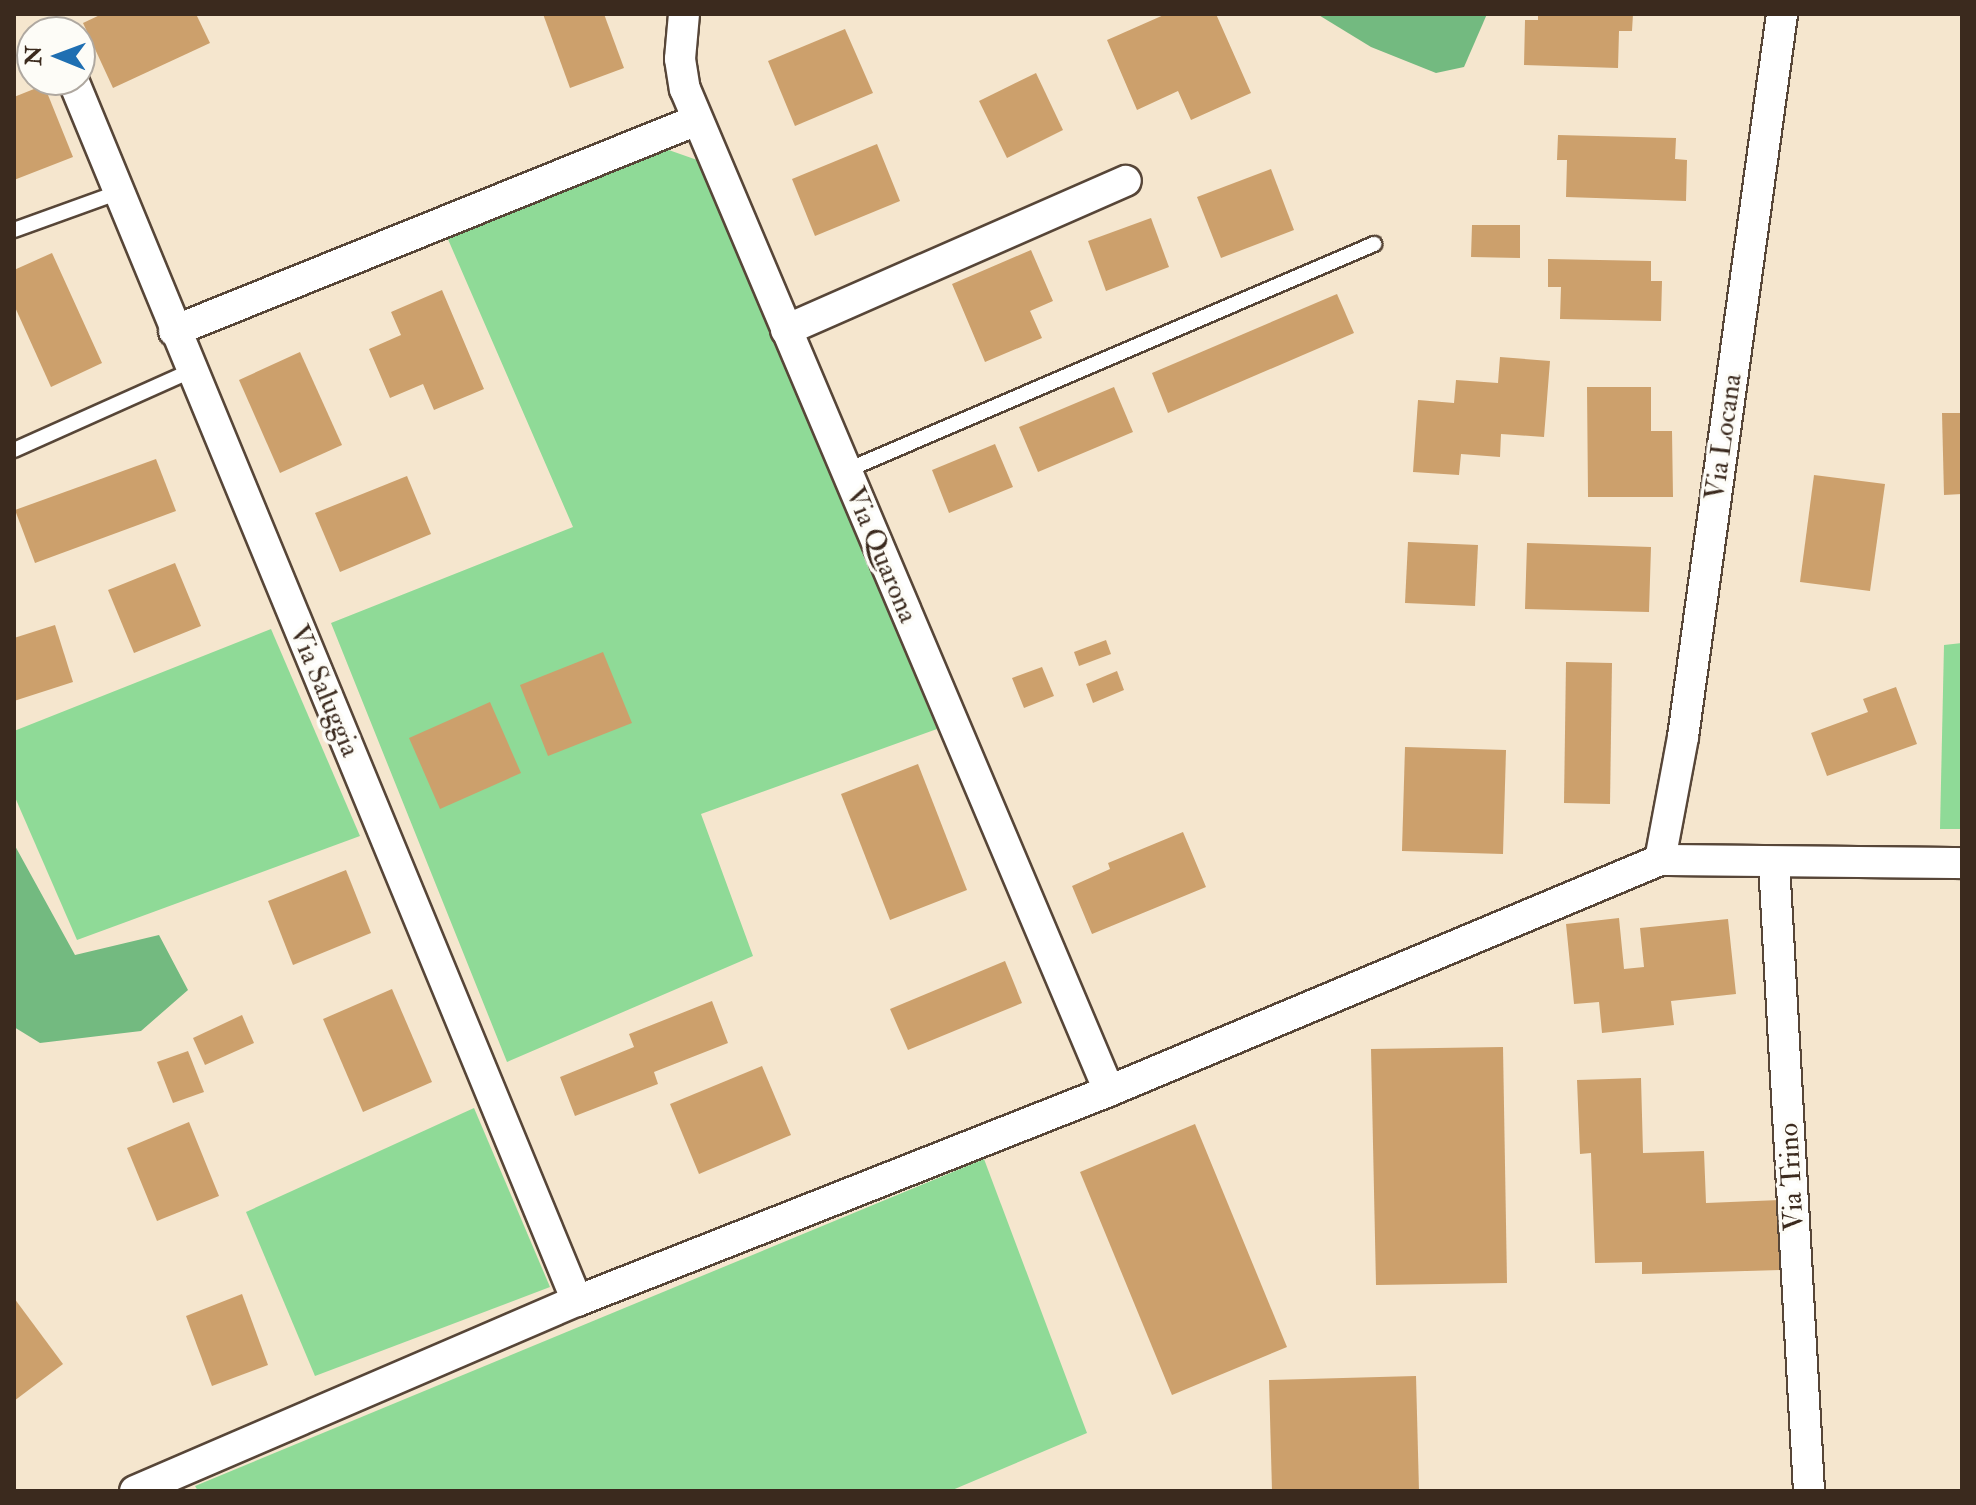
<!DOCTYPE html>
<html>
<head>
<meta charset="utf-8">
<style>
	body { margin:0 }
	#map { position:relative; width:1976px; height:1505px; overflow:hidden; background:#f5e6ce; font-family:"IM FELL Double Pica",serif }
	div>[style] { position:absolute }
	.green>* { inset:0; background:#8fda97 }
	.forest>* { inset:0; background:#73ba80 }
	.building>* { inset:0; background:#cca06c }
	.roads { filter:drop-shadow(2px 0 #574638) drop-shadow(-2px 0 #574638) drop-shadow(0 2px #574638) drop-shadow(0 -2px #574638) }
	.lane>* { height:14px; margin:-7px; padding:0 7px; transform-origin:7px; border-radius:7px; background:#fff }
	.street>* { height:30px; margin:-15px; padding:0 15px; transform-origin:15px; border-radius:15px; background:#fff }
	span { translate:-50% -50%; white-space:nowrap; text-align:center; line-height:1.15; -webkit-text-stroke:7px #fdfcf7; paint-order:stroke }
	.street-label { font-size:28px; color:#3b2a1e }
	.frame { position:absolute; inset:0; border:16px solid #3b2a1e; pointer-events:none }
	.north { position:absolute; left:16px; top:16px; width:80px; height:80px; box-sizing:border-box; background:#fdfcf7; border:2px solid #afa8a0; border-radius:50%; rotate:271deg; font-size:22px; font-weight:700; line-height:32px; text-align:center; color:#3b2a1e }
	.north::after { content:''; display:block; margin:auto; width:28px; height:36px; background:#1f6fb2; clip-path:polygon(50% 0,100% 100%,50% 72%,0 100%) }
</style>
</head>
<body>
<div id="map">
	<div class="green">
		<div style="clip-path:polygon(663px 148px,700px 161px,937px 729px,701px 814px,753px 956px,507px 1062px,331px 623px,573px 527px,447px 237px)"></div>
		<div style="clip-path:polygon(271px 629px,360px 836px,77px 940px,14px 795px,14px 731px)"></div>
		<div style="clip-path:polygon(1962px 643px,1962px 829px,1940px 829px,1944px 645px)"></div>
		<div style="clip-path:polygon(474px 1108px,550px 1287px,315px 1376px,246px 1212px)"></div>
		<div style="clip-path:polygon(984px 1159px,1087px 1433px,950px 1491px,198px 1491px,195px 1486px)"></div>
	</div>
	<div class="forest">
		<div style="clip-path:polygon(1317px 14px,1487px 14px,1464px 67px,1436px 73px,1371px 47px)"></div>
		<div style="clip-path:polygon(14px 844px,75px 955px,159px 935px,188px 990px,141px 1031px,40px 1043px,14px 1027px)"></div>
	</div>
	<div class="building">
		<div style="clip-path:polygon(102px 14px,196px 14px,210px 43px,113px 88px,83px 23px)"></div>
		<div style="clip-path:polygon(543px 14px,604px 14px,624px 68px,570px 88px)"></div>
		<div style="clip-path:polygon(1166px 14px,1216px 14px,1251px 93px,1191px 120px,1178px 91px,1137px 110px,1107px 40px)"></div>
		<div style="clip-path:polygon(1538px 14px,1633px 14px,1632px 31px,1619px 31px,1618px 68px,1524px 65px,1525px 20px,1538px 20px)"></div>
		<div style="clip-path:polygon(845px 29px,873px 93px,795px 126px,768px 61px)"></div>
		<div style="clip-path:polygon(1036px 73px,1063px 130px,1007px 158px,979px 101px)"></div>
		<div style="clip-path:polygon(44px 85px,73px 157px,14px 180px,14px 97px)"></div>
		<div style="clip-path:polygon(1558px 135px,1676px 138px,1675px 159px,1687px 160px,1686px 201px,1566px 197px,1567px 160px,1557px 160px)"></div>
		<div style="clip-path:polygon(877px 144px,900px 201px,815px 236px,792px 179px)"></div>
		<div style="clip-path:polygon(1271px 169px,1294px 230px,1221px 258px,1197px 197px)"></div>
		<div style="clip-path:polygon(1151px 218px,1169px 267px,1106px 291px,1088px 241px)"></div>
		<div style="clip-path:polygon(1472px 225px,1520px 225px,1520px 258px,1471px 257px)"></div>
		<div style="clip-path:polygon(1031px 250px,1053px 301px,1030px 311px,1042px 338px,985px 362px,952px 284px)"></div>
		<div style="clip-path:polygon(52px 253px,102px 363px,51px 387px,14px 305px,14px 270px)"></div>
		<div style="clip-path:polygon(1548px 259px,1651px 261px,1651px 281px,1662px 281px,1661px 321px,1560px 319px,1561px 287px,1548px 287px)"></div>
		<div style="clip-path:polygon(442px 290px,484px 389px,434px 410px,423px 384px,390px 398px,369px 349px,401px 335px,391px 312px)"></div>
		<div style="clip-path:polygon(1337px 294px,1354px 333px,1168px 413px,1152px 373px)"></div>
		<div style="clip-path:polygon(300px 352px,342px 445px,280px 473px,239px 380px)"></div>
		<div style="clip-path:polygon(1500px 357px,1550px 361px,1544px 437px,1501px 434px,1500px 457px,1461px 454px,1459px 475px,1413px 472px,1418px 400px,1454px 403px,1456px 380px,1498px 383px)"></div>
		<div style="clip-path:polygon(1114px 387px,1133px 432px,1038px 472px,1019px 427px)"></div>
		<div style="clip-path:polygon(1587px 387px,1651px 387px,1651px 431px,1672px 431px,1673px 497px,1588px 497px)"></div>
		<div style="clip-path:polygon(1942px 413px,1962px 413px,1962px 494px,1944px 495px)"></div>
		<div style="clip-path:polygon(995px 444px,1013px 487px,949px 513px,932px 470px)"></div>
		<div style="clip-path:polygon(156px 459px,176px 511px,35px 563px,15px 510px)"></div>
		<div style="clip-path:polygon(1814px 475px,1885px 484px,1870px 591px,1800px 582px)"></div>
		<div style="clip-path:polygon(407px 476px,431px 534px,340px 572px,315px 513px)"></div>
		<div style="clip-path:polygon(1408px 542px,1478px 545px,1475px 606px,1405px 603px)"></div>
		<div style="clip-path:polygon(1527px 543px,1651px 547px,1649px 612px,1525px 609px)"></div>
		<div style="clip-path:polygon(175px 563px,201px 626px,134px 653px,108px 590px)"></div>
		<div style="clip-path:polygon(55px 625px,73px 682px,14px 701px,14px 638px)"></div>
		<div style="clip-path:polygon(1106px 640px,1111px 654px,1079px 666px,1074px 652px)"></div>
		<div style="clip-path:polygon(603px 652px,632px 723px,548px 756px,520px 685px)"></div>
		<div style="clip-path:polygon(1566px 662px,1612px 663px,1610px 804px,1564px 803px)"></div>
		<div style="clip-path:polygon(1042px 667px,1054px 696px,1024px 708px,1012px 678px)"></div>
		<div style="clip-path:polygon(1117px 671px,1124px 690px,1093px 703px,1086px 684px)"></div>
		<div style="clip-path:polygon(1896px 687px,1917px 744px,1827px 776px,1811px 733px,1868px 712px,1863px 699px)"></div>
		<div style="clip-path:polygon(490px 702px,521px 773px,440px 809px,409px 738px)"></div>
		<div style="clip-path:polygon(1405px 747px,1506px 750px,1503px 854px,1402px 851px)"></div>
		<div style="clip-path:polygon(918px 764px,967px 890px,890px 920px,841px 794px)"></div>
		<div style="clip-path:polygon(1183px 832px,1206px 887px,1092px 934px,1072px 886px,1110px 869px,1108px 863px)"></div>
		<div style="clip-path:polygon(346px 870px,371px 933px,293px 965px,268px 901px)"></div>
		<div style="clip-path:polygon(1619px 918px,1624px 969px,1644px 967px,1640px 928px,1728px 919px,1736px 994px,1671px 1001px,1674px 1025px,1602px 1033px,1599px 1002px,1574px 1004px,1566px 924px)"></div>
		<div style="clip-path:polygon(1005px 961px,1022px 1003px,908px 1050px,890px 1009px)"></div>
		<div style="clip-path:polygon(392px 989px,432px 1082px,363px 1112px,323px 1019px)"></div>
		<div style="clip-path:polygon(712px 1001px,728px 1043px,654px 1072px,658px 1084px,575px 1116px,560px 1077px,634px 1047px,629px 1034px)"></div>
		<div style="clip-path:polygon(242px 1015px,254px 1043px,205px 1065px,193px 1038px)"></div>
		<div style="clip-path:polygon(1503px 1047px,1507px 1283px,1376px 1285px,1371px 1049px)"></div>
		<div style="clip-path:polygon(188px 1051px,204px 1092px,173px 1103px,157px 1062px)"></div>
		<div style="clip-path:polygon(762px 1066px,791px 1135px,699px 1174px,670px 1104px)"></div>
		<div style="clip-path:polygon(1641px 1078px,1643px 1153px,1704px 1151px,1706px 1203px,1782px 1200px,1784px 1270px,1642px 1274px,1642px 1262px,1595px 1263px,1591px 1153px,1580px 1154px,1577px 1080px)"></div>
		<div style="clip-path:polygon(189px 1122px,219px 1196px,157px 1221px,127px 1148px)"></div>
		<div style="clip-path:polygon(1195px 1124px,1287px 1347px,1172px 1395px,1080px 1172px)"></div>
		<div style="clip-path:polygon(242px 1294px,268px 1365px,212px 1386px,186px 1316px)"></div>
		<div style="clip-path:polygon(14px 1298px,63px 1364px,14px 1401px)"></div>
		<div style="clip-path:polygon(1416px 1376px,1419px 1491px,1272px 1491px,1269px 1380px)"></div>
	</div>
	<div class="roads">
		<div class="lane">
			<div style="left:14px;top:230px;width:109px;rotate:-19.8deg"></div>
			<div style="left:14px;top:450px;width:194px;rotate:-24.1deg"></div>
			<div style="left:845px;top:471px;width:576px;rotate:-23.22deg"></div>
		</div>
		<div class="street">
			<div style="left:684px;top:14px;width:45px;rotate:95.1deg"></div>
			<div style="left:680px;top:59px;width:30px;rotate:81deg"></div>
			<div style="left:685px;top:89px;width:1088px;rotate:67.06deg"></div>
			<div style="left:73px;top:80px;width:1321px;rotate:67.57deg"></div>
			<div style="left:786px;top:330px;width:371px;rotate:-23.7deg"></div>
			<div style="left:174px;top:331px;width:564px;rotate:-21.97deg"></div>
			<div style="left:1660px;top:860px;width:125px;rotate:-79.4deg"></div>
			<div style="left:1683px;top:737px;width:730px;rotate:-82.2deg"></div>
			<div style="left:1774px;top:863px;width:629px;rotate:86.81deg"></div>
			<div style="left:135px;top:1491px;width:481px;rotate:-23.3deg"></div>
			<div style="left:577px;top:1301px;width:572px;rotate:-21.54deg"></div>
			<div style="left:1109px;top:1091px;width:597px;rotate:-22.75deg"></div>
			<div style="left:1660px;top:860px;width:302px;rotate:0.6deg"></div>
		</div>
	</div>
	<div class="street-label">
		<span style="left:1724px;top:437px;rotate:-82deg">Via Locana</span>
		<span style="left:881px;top:555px;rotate:67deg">Via Quarona</span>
		<span style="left:324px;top:691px;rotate:67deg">Via Saluggia</span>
		<span style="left:1792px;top:1177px;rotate:-93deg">Via Trino</span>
	</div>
	<div class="frame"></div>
	<div class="north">N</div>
</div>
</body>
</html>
